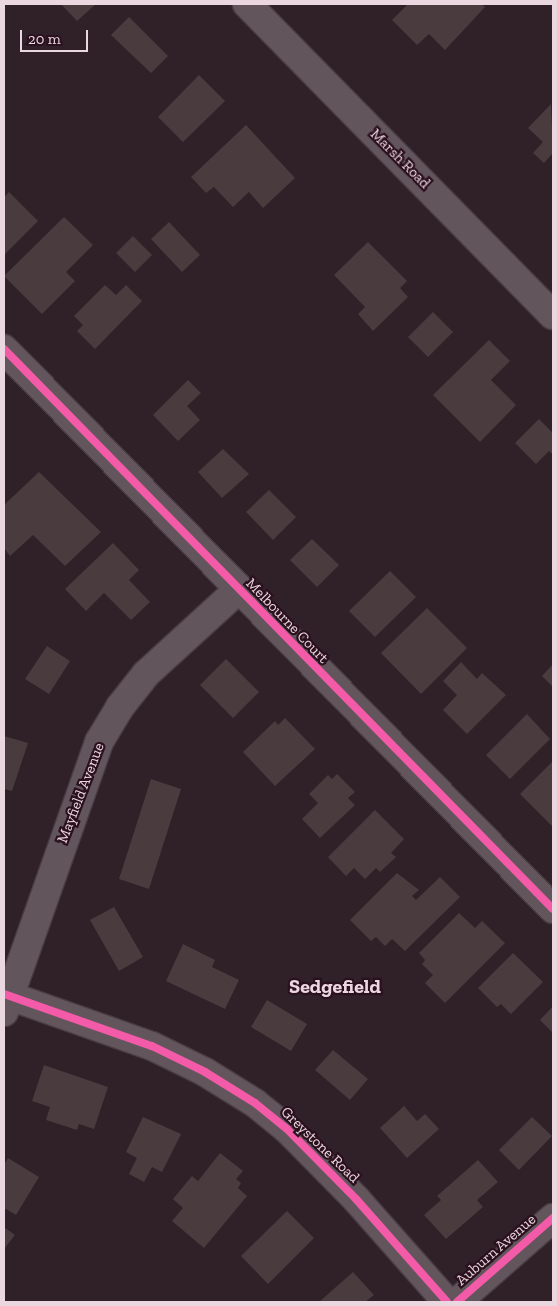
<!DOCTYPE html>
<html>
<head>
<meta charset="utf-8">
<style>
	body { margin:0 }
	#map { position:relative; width:557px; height:1306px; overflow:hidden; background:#302028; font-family:"Zilla Slab",serif }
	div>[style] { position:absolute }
	.building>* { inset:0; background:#493b3e }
	.roads { filter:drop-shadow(1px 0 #493c42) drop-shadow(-1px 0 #493c42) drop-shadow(0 1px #493c42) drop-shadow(0 -1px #493c42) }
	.minor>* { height:28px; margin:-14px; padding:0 14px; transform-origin:14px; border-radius:14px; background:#62565c }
	.cycleway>* { height:8px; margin:-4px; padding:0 4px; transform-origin:4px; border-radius:4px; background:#f35aa7 }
	span { translate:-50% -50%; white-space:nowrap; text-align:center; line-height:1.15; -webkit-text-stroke:4.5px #2b101e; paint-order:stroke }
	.street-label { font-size:15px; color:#ebd7df }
	.district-label { font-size:20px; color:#ebd7df; font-weight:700 }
	.frame { position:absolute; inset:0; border:5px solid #ebd7df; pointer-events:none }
	.scale { position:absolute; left:20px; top:30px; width:68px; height:22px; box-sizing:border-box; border:2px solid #ebd7df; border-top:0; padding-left:6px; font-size:15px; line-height:18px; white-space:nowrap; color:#ebd7df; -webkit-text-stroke:4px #2b101e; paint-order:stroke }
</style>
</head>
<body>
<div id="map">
	<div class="building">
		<div style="clip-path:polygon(61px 4px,96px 4px,77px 21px)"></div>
		<div style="clip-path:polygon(408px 4px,482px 4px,485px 7px,445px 50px,429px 34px,417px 45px,392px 20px)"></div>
		<div style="clip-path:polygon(129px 17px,168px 56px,151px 73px,111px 35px)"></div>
		<div style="clip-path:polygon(199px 75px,225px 101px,183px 142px,158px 117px)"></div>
		<div style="clip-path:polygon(551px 104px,553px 153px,544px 163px,533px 153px,543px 142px,528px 128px)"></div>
		<div style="clip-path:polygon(246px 125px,295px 178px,263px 208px,249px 192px,233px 207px,214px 187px,206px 193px,191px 177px)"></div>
		<div style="clip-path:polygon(9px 192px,38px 221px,4px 255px,4px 197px)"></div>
		<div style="clip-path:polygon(64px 217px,93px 245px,66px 272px,75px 281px,42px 314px,4px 276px)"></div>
		<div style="clip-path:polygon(169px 222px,200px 255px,182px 272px,151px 239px)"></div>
		<div style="clip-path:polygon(133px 236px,152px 255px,135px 272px,116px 253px)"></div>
		<div style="clip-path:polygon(368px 242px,407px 281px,400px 288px,408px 297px,373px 331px,358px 314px,365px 307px,334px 275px)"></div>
		<div style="clip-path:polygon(105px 285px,116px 295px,126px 285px,142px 301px,95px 349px,77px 331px,83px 325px,74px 316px)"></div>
		<div style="clip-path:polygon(433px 312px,453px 332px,428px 357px,408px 337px)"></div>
		<div style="clip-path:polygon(489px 340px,510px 361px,491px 380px,516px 405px,480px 442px,433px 395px)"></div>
		<div style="clip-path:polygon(188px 380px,201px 393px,187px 406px,200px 420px,178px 441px,153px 415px)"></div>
		<div style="clip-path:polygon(539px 419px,553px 433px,553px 455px,549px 451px,536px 464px,515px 443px)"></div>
		<div style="clip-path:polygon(223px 449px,249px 474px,222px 498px,198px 472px)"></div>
		<div style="clip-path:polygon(39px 472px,101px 532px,65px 566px,33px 535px,10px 556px,4px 548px,4px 505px)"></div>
		<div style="clip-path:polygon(269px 490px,296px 517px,273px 540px,246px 512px)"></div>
		<div style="clip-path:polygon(312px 539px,339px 565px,317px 587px,290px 560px)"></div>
		<div style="clip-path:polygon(113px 543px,139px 570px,129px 580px,150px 602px,131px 620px,104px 593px,86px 611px,65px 589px)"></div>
		<div style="clip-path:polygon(390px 571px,416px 597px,375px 637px,349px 611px)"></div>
		<div style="clip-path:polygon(427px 608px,467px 648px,421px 694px,381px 653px)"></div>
		<div style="clip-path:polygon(47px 646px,70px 661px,49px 694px,25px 679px)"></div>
		<div style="clip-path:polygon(226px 659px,259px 692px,233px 718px,200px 685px)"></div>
		<div style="clip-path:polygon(461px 662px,477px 679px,482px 673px,506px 695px,467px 734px,443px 710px,457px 695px,443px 681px)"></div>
		<div style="clip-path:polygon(553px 664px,553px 687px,542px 676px)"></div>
		<div style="clip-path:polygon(527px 714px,550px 739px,510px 779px,486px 755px)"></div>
		<div style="clip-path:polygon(285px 718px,315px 749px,275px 786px,243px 752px,275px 721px,278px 725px)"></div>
		<div style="clip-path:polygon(4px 736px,28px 743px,12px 791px,4px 789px)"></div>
		<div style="clip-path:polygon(553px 761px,553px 827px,520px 794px)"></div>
		<div style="clip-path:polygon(337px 774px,355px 792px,348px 798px,355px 805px,320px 838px,302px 819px,318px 803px,309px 794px,328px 775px,332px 779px)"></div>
		<div style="clip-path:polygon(151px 779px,181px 789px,149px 889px,119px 879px)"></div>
		<div style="clip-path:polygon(375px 810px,404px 839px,391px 853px,396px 857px,380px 872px,376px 868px,365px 879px,354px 868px,346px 876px,328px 857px)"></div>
		<div style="clip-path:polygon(397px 873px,419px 890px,412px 896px,416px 900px,440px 877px,460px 897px,405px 951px,392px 939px,385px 946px,376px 937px,371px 941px,350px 920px)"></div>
		<div style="clip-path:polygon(114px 907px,143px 957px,119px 971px,90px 920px)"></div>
		<div style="clip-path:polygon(459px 913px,475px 928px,482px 921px,505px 943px,445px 1003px,425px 983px,433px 975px,422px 964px,425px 960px,419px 953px)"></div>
		<div style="clip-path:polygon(183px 944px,215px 960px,212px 967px,239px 980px,225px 1009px,166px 981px)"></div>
		<div style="clip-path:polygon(513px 953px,543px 982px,511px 1014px,501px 1004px,497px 1007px,478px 988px)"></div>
		<div style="clip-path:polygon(267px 1000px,307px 1024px,291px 1051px,251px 1027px)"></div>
		<div style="clip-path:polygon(553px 1006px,553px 1033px,540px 1020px)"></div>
		<div style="clip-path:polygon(333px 1050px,368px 1079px,350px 1100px,315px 1070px)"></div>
		<div style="clip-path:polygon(44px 1065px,108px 1087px,94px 1129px,79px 1124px,77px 1130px,46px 1120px,50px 1107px,32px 1101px)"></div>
		<div style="clip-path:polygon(404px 1106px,417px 1121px,425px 1114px,439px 1129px,407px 1158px,380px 1128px)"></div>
		<div style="clip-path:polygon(143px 1117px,181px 1134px,162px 1172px,152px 1167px,144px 1182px,129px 1174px,137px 1158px,126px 1152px)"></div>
		<div style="clip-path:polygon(532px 1117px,552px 1136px,519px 1170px,499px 1150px)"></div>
		<div style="clip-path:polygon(220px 1153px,243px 1171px,236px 1179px,241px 1183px,238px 1188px,247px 1196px,204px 1248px,172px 1221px,183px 1208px,173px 1199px,192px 1176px,198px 1181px)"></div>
		<div style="clip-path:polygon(8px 1158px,39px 1177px,16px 1215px,4px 1208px,4px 1165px)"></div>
		<div style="clip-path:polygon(478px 1160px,498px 1182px,477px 1200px,483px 1207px,446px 1239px,424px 1215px,441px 1200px,437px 1196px)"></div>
		<div style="clip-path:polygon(287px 1211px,314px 1238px,268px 1284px,241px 1256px)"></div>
		<div style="clip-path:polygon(4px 1227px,15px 1235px,4px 1249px)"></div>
		<div style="clip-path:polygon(353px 1272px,374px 1295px,365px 1302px,319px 1302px)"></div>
	</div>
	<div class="roads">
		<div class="minor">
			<div style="left:247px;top:4px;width:436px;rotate:45.5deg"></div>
			<div style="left:4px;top:349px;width:784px;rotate:45.57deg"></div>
			<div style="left:4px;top:994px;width:157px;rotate:19.4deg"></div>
			<div style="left:152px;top:1046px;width:59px;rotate:26.1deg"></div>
			<div style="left:205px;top:1072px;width:59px;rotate:31.8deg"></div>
			<div style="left:255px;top:1103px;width:41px;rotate:39.1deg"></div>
			<div style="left:287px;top:1129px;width:98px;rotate:45.4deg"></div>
			<div style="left:356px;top:1199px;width:137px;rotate:48.5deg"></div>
			<div style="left:4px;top:1012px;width:286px;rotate:-70.6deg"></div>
			<div style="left:99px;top:742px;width:41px;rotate:-59deg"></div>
			<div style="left:120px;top:707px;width:42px;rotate:-51.8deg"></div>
			<div style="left:146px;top:674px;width:125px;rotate:-42.4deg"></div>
			<div style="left:457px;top:1302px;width:128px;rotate:-41.2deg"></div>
		</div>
	</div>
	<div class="cycleway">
		<div style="left:4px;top:349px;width:784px;rotate:45.57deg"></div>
		<div style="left:4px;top:994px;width:157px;rotate:19.4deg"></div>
		<div style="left:152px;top:1046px;width:59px;rotate:26.1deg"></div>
		<div style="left:205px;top:1072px;width:59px;rotate:31.8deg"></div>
		<div style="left:255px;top:1103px;width:41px;rotate:39.1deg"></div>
		<div style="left:287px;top:1129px;width:98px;rotate:45.4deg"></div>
		<div style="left:356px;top:1199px;width:137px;rotate:48.5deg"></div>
		<div style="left:457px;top:1302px;width:128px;rotate:-41.2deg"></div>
	</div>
	<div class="street-label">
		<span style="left:400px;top:159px;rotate:45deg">Marsh Road</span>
		<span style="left:287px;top:621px;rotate:46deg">Melbourne Court</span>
		<span style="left:81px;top:793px;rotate:-69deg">Mayfield Avenue</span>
		<span style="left:320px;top:1145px;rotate:44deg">Greystone Road</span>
		<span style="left:496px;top:1250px;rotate:-41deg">Auburn Avenue</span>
	</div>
	<div class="district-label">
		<span style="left:335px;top:986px">Sedgefield</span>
	</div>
	<div class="frame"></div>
	<div class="scale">20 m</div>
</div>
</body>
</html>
